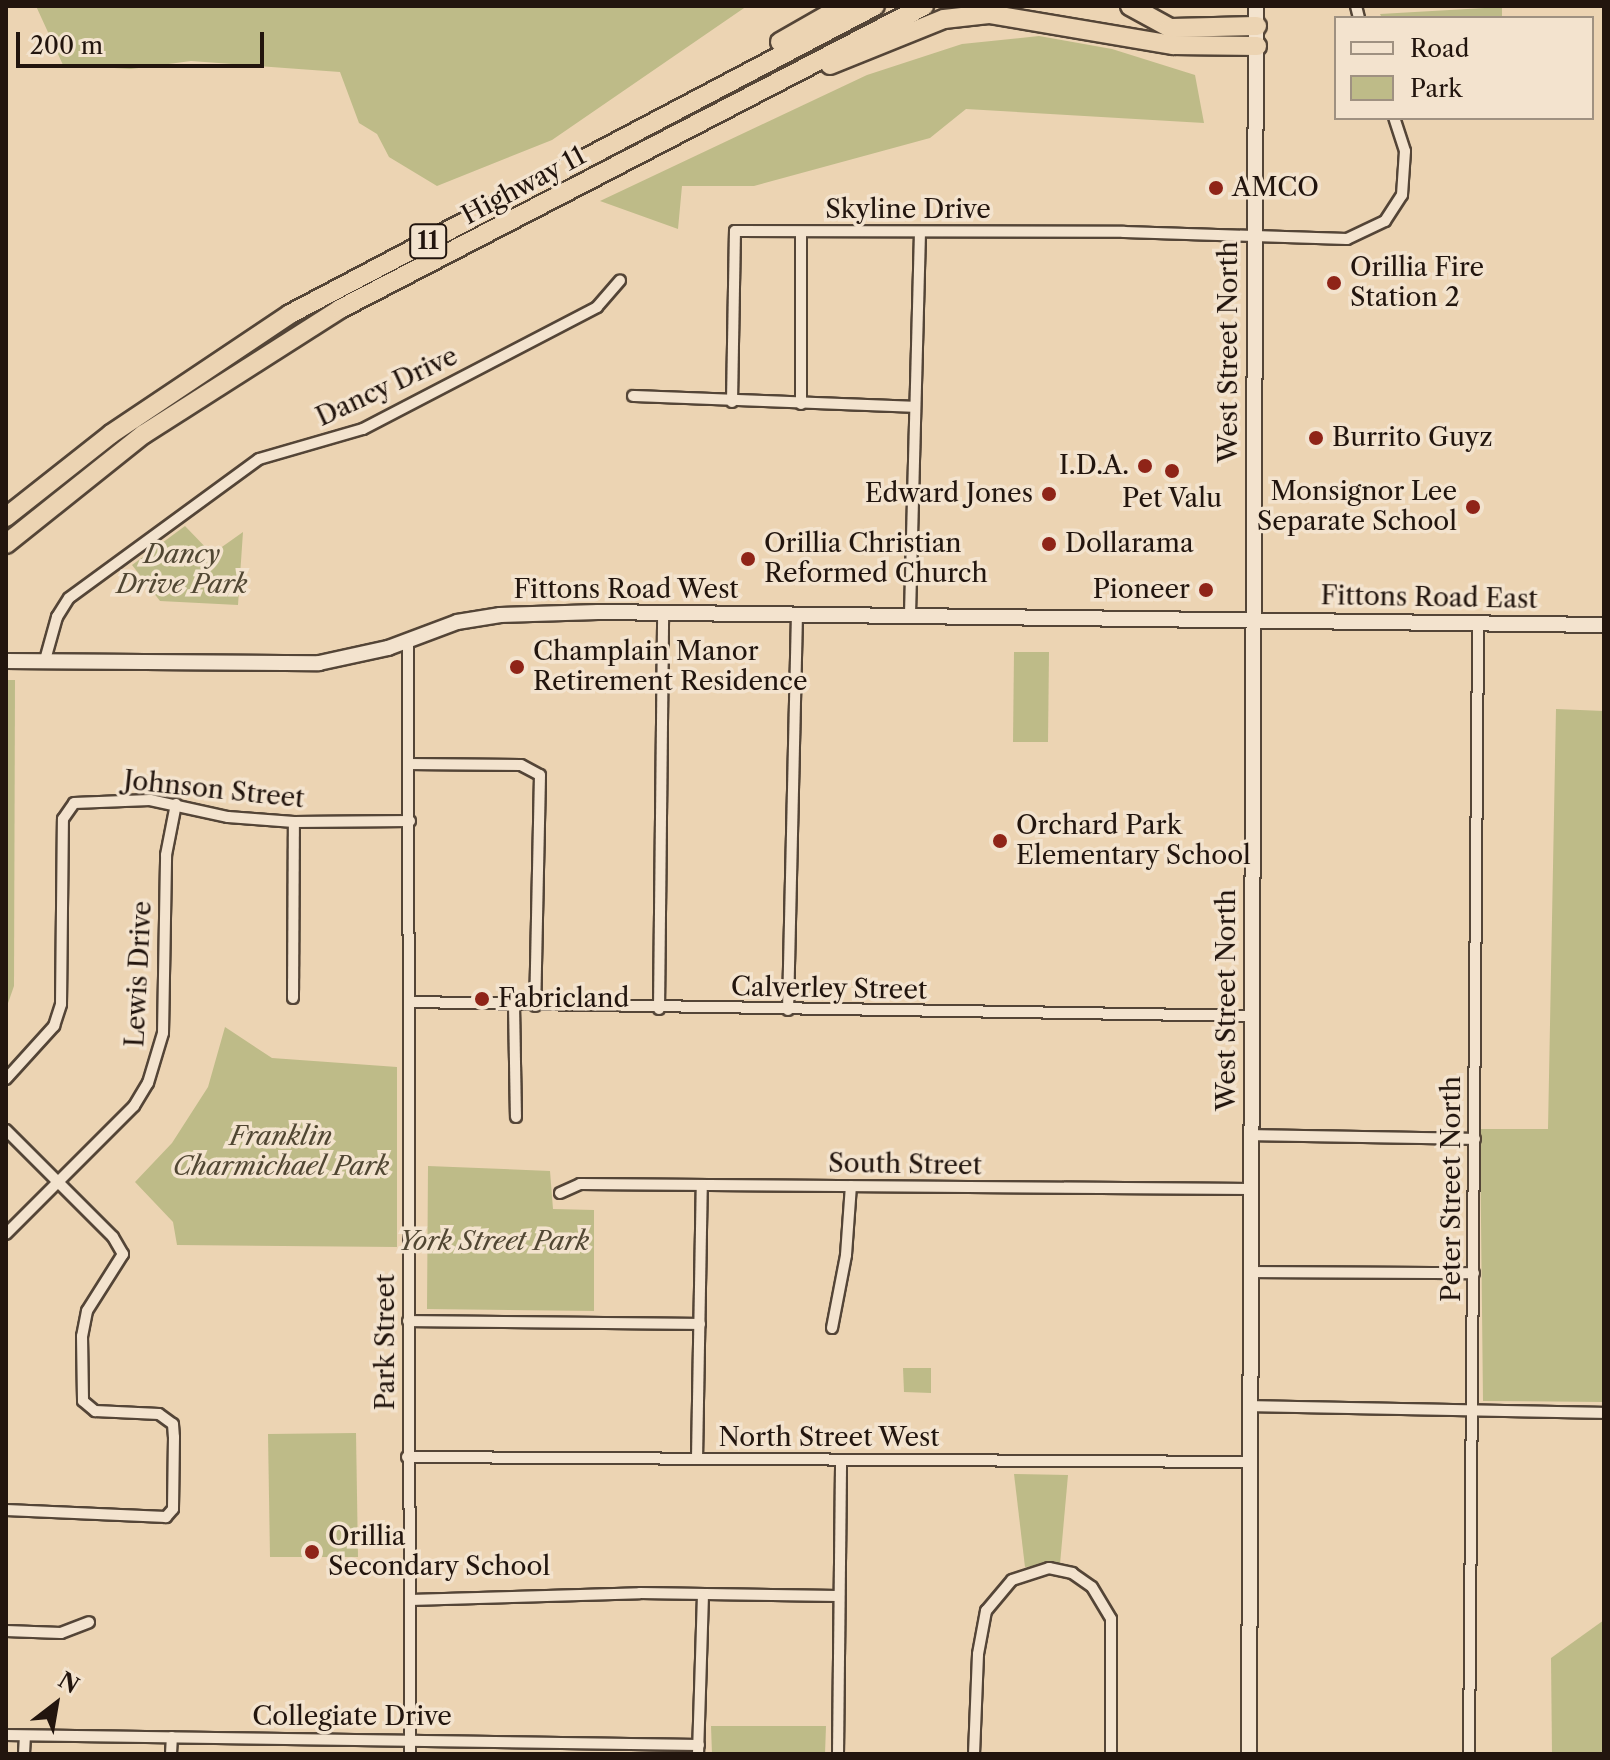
<!DOCTYPE html>
<html>
<head>
<meta charset="utf-8">
<style>
	body { margin:0 }
	#map { position:relative; width:1610px; height:1760px; overflow:hidden; background:#ecd4b3; font-family:"Libre Caslon Text",serif }
	div>[style] { position:absolute }
	.green>* { inset:0; background:#bebb88 }
	.roads { filter:drop-shadow(2px 0 #544537) drop-shadow(-2px 0 #544537) drop-shadow(0 2px #544537) drop-shadow(0 -2px #544537) }
	.street>* { height:10px; margin:-5px; padding:0 5px; transform-origin:5px; border-radius:5px; background:#f3e3ce }
	.secondary>* { height:14px; margin:-7px; padding:0 7px; transform-origin:7px; border-radius:7px; background:#f3e3ce }
	.highway>* { height:18px; margin:-9px; padding:0 9px; transform-origin:9px; border-radius:9px; background:#ecd4b3 }
	.dots>* { width:22px; height:22px; translate:-50% -50%; box-sizing:border-box; border:4px solid #f3e3ce; border-radius:50% }
	span { translate:-50% -50%; white-space:nowrap; text-align:center; line-height:1.15; -webkit-text-stroke:7px #f3e3ce; paint-order:stroke }
	.shield-label span { padding:2px 6px; background:#f3e3ce; border:2px solid; border-radius:6px; -webkit-text-stroke-width:0 }
	.shield-label { font-size:24px; color:#22150e; font-weight:700 }
	.street-label { font-size:26px; color:#22150e }
	.poi-label { font-size:26px; color:#22150e }
	.left { translate:0 -50%; text-align:left }
	.right { translate:-100% -50%; text-align:right }
	.park-label { font-size:26px; color:#514733; font-style:italic }
	.frame { position:absolute; inset:0; border:8px solid #22150e; pointer-events:none }
	.legend { position:absolute; left:1334px; top:16px; width:260px; height:104px; box-sizing:border-box; background:#f3e3ce; border:2px solid #9f9181; margin:0; padding:10px 14px; list-style:none; font-size:24px; color:#22150e }
	.legend li { display:flex; align-items:center; gap:16px; height:40px }
	.legend b { width:40px; border:2px solid #9f9181 }
	.north { position:absolute; left:16px; top:1664px; width:80px; height:80px; -webkit-text-stroke:6px #f3e3ce; paint-order:stroke; rotate:31deg; font-size:22px; font-weight:700; line-height:32px; text-align:center; color:#22150e }
	.north::after { content:''; display:block; margin:auto; width:28px; height:36px; background:#22150e; clip-path:polygon(50% 0,100% 100%,50% 72%,0 100%) }
	.scale { position:absolute; left:16px; top:32px; width:248px; height:36px; box-sizing:border-box; border:4px solid #22150e; border-top:0; padding-left:10px; font-size:24px; line-height:28px; white-space:nowrap; color:#22150e; -webkit-text-stroke:6px #f3e3ce; paint-order:stroke }
</style>
</head>
<body>
<div id="map">
	<div class="green">
		<div style="clip-path:polygon(36px 6px,747px 6px,552px 140px,437px 186px,389px 157px,377px 134px,359px 123px,340px 72px,191px 61px,131px 69px,63px 65px)"></div>
		<div style="clip-path:polygon(1502px 7px,1502px 18px,1382px 18px,1380px 14px)"></div>
		<div style="clip-path:polygon(1039px 36px,1112px 49px,1195px 75px,1204px 123px,966px 109px,930px 138px,754px 186px,682px 186px,678px 229px,600px 201px,867px 75px,962px 44px)"></div>
		<div style="clip-path:polygon(185px 526px,212px 554px,243px 532px,238px 605px,160px 601px,132px 565px)"></div>
		<div style="clip-path:polygon(1014px 652px,1049px 652px,1048px 742px,1013px 742px)"></div>
		<div style="clip-path:polygon(6px 680px,15px 680px,14px 986px,6px 1009px)"></div>
		<div style="clip-path:polygon(1556px 709px,1604px 711px,1604px 1402px,1483px 1401px,1480px 1129px,1548px 1129px)"></div>
		<div style="clip-path:polygon(225px 1027px,272px 1058px,397px 1067px,397px 1247px,177px 1245px,173px 1222px,135px 1182px,172px 1143px,208px 1087px)"></div>
		<div style="clip-path:polygon(428px 1166px,550px 1171px,553px 1209px,594px 1210px,594px 1311px,427px 1309px)"></div>
		<div style="clip-path:polygon(903px 1368px,931px 1368px,931px 1393px,904px 1392px)"></div>
		<div style="clip-path:polygon(356px 1433px,358px 1557px,270px 1557px,268px 1434px)"></div>
		<div style="clip-path:polygon(1014px 1474px,1068px 1475px,1060px 1564px,1025px 1567px)"></div>
		<div style="clip-path:polygon(1604px 1620px,1604px 1754px,1552px 1754px,1551px 1658px)"></div>
		<div style="clip-path:polygon(711px 1726px,826px 1726px,825px 1754px,712px 1754px)"></div>
	</div>
	<div class="roads">
		<div class="street">
			<div style="left:1356px;top:6px;width:12px;rotate:76deg"></div>
			<div style="left:801px;top:232px;width:172px;rotate:90deg"></div>
			<div style="left:633px;top:396px;width:281px;rotate:2.2deg"></div>
			<div style="left:732px;top:402px;width:171px;rotate:-89deg"></div>
			<div style="left:735px;top:231px;width:389px;rotate:0.1deg"></div>
			<div style="left:1124px;top:232px;width:223px;rotate:1.8deg"></div>
			<div style="left:1347px;top:239px;width:42px;rotate:-25.3deg"></div>
			<div style="left:1385px;top:221px;width:31px;rotate:-57deg"></div>
			<div style="left:1402px;top:195px;width:44px;rotate:-86.1deg"></div>
			<div style="left:1405px;top:151px;width:35px;rotate:-108deg"></div>
			<div style="left:910px;top:614px;width:382px;rotate:-88.5deg"></div>
			<div style="left:408px;top:642px;width:1112px;rotate:89.9deg"></div>
			<div style="left:45px;top:660px;width:45px;rotate:-74.4deg"></div>
			<div style="left:57px;top:617px;width:22px;rotate:-58deg"></div>
			<div style="left:69px;top:598px;width:235px;rotate:-36.2deg"></div>
			<div style="left:259px;top:459px;width:108px;rotate:-16.1deg"></div>
			<div style="left:363px;top:429px;width:264px;rotate:-27.5deg"></div>
			<div style="left:597px;top:307px;width:35px;rotate:-49deg"></div>
			<div style="left:408px;top:764px;width:113px;rotate:0.5deg"></div>
			<div style="left:521px;top:765px;width:21px;rotate:28deg"></div>
			<div style="left:540px;top:775px;width:231px;rotate:91.2deg"></div>
			<div style="left:293px;top:998px;width:176px;rotate:-89.7deg"></div>
			<div style="left:409px;top:1002px;width:841px;rotate:0.95deg"></div>
			<div style="left:514px;top:1005px;width:112px;rotate:89deg"></div>
			<div style="left:659px;top:1009px;width:396px;rotate:-89.4deg"></div>
			<div style="left:788px;top:1010px;width:395px;rotate:-88.7deg"></div>
			<div style="left:6px;top:1079px;width:72px;rotate:-47.8deg"></div>
			<div style="left:54px;top:1026px;width:23px;rotate:-72deg"></div>
			<div style="left:61px;top:1004px;width:185px;rotate:-89.4deg"></div>
			<div style="left:63px;top:819px;width:19px;rotate:-55deg"></div>
			<div style="left:74px;top:803px;width:76px;rotate:-2.3deg"></div>
			<div style="left:150px;top:800px;width:80px;rotate:12.3deg"></div>
			<div style="left:228px;top:817px;width:66px;rotate:4.3deg"></div>
			<div style="left:294px;top:822px;width:116px;rotate:-0.5deg"></div>
			<div style="left:6px;top:1130px;width:151px;rotate:45deg"></div>
			<div style="left:113px;top:1237px;width:20px;rotate:60deg"></div>
			<div style="left:123px;top:1254px;width:67px;rotate:122.3deg"></div>
			<div style="left:87px;top:1311px;width:25px;rotate:101deg"></div>
			<div style="left:82px;top:1336px;width:65px;rotate:89.1deg"></div>
			<div style="left:83px;top:1401px;width:16px;rotate:40deg"></div>
			<div style="left:95px;top:1411px;width:64px;rotate:2.7deg"></div>
			<div style="left:159px;top:1414px;width:17px;rotate:36deg"></div>
			<div style="left:173px;top:1424px;width:13px;rotate:86deg"></div>
			<div style="left:174px;top:1437px;width:72px;rotate:90.8deg"></div>
			<div style="left:173px;top:1509px;width:11px;rotate:131deg"></div>
			<div style="left:166px;top:1517px;width:160px;rotate:-177.5deg"></div>
			<div style="left:1250px;top:1135px;width:225px;rotate:1deg"></div>
			<div style="left:560px;top:1193px;width:22px;rotate:-24deg"></div>
			<div style="left:580px;top:1184px;width:671px;rotate:0.43deg"></div>
			<div style="left:6px;top:1234px;width:181px;rotate:-45deg"></div>
			<div style="left:134px;top:1106px;width:27px;rotate:-59deg"></div>
			<div style="left:148px;top:1083px;width:52px;rotate:-73.3deg"></div>
			<div style="left:163px;top:1033px;width:178px;rotate:-89deg"></div>
			<div style="left:166px;top:855px;width:52px;rotate:-78.9deg"></div>
			<div style="left:1251px;top:1272px;width:223px;rotate:0.3deg"></div>
			<div style="left:408px;top:1321px;width:292px;rotate:0.6deg"></div>
			<div style="left:832px;top:1328px;width:74px;rotate:-79.1deg"></div>
			<div style="left:846px;top:1255px;width:69px;rotate:-85.9deg"></div>
			<div style="left:1250px;top:1406px;width:354px;rotate:1.1deg"></div>
			<div style="left:407px;top:1457px;width:843px;rotate:0.34deg"></div>
			<div style="left:697px;top:1459px;width:273px;rotate:-89deg"></div>
			<div style="left:410px;top:1600px;width:230px;rotate:-1.7deg"></div>
			<div style="left:640px;top:1593px;width:198px;rotate:0.9deg"></div>
			<div style="left:6px;top:1631px;width:55px;rotate:2.1deg"></div>
			<div style="left:61px;top:1633px;width:30px;rotate:-21deg"></div>
			<div style="left:6px;top:1735px;width:693px;rotate:0.83deg"></div>
			<div style="left:24px;top:1754px;width:18px;rotate:-87deg"></div>
			<div style="left:171px;top:1754px;width:17px;rotate:-87deg"></div>
			<div style="left:698px;top:1754px;width:159px;rotate:-88.2deg"></div>
			<div style="left:838px;top:1754px;width:292px;rotate:-89.4deg"></div>
			<div style="left:974px;top:1754px;width:100px;rotate:-87.7deg"></div>
			<div style="left:978px;top:1654px;width:44px;rotate:-79.5deg"></div>
			<div style="left:986px;top:1611px;width:40px;rotate:-50deg"></div>
			<div style="left:1012px;top:1580px;width:39px;rotate:-18deg"></div>
			<div style="left:1049px;top:1568px;width:24px;rotate:12deg"></div>
			<div style="left:1072px;top:1573px;width:24px;rotate:35deg"></div>
			<div style="left:1092px;top:1587px;width:37px;rotate:59deg"></div>
			<div style="left:1111px;top:1619px;width:135px;rotate:90deg"></div>
			<div style="left:1469px;top:1754px;width:1131px;rotate:-89.54deg"></div>
		</div>
		<div class="secondary">
			<div style="left:6px;top:661px;width:313px;rotate:0.4deg"></div>
			<div style="left:319px;top:663px;width:71px;rotate:-12.3deg"></div>
			<div style="left:388px;top:648px;width:74px;rotate:-20.6deg"></div>
			<div style="left:457px;top:622px;width:44px;rotate:-9.2deg"></div>
			<div style="left:500px;top:615px;width:98px;rotate:-1.8deg"></div>
			<div style="left:598px;top:612px;width:1006px;rotate:0.74deg"></div>
			<div style="left:1249px;top:1754px;width:1748px;rotate:-89.77deg"></div>
		</div>
		<div class="highway">
			<div style="left:1130px;top:6px;width:46px;rotate:28.8deg"></div>
			<div style="left:1170px;top:28px;width:87px;rotate:-1.3deg"></div>
			<div style="left:780px;top:42px;width:73px;rotate:-29.7deg"></div>
			<div style="left:830px;top:65px;width:123px;rotate:-22deg"></div>
			<div style="left:944px;top:19px;width:45px;rotate:-6.3deg"></div>
			<div style="left:989px;top:14px;width:187px;rotate:9.6deg"></div>
			<div style="left:1173px;top:45px;width:84px;rotate:0.7deg"></div>
			<div style="left:6px;top:517px;width:134px;rotate:-38.3deg"></div>
			<div style="left:111px;top:434px;width:216px;rotate:-33.8deg"></div>
			<div style="left:290px;top:314px;width:661px;rotate:-27.77deg"></div>
			<div style="left:6px;top:544px;width:176px;rotate:-38.6deg"></div>
			<div style="left:144px;top:434px;width:232px;rotate:-32.5deg"></div>
			<div style="left:340px;top:309px;width:658px;rotate:-27.42deg"></div>
		</div>
	</div>
	<div class="dots">
		<div style="left:1216px;top:188px;background:#8f2418"></div>
		<div style="left:1334px;top:283px;background:#8f2418"></div>
		<div style="left:1316px;top:438px;background:#8f2418"></div>
		<div style="left:1145px;top:466px;background:#8f2418"></div>
		<div style="left:1172px;top:471px;background:#8f2418"></div>
		<div style="left:1049px;top:494px;background:#8f2418"></div>
		<div style="left:1473px;top:507px;background:#8f2418"></div>
		<div style="left:1049px;top:544px;background:#8f2418"></div>
		<div style="left:748px;top:559px;background:#8f2418"></div>
		<div style="left:1206px;top:590px;background:#8f2418"></div>
		<div style="left:517px;top:667px;background:#8f2418"></div>
		<div style="left:1000px;top:841px;background:#8f2418"></div>
		<div style="left:482px;top:999px;background:#8f2418"></div>
		<div style="left:312px;top:1552px;background:#8f2418"></div>
	</div>
	<div class="shield-label">
		<span style="left:428px;top:241px">11</span>
	</div>
	<div class="street-label">
		<span style="left:524px;top:186px;rotate:-28deg">Highway 11</span>
		<span style="left:908px;top:210px">Skyline Drive</span>
		<span style="left:1229px;top:352px;rotate:-90deg">West Street North</span>
		<span style="left:387px;top:387px;rotate:-25deg">Dancy Drive</span>
		<span style="left:626px;top:590px">Fittons Road West</span>
		<span style="left:1429px;top:598px;rotate:1deg">Fittons Road East</span>
		<span style="left:214px;top:790px;rotate:6deg">Johnson Street</span>
		<span style="left:139px;top:974px;rotate:-87deg">Lewis Drive</span>
		<span style="left:829px;top:989px;rotate:1deg">Calverley Street</span>
		<span style="left:1227px;top:1000px;rotate:-90deg">West Street North</span>
		<span style="left:905px;top:1165px;rotate:1deg">South Street</span>
		<span style="left:1452px;top:1189px;rotate:-90deg">Peter Street North</span>
		<span style="left:386px;top:1342px;rotate:-90deg">Park Street</span>
		<span style="left:829px;top:1438px">North Street West</span>
		<span style="left:352px;top:1717px">Collegiate Drive</span>
	</div>
	<div class="poi-label">
		<span class="left" style="left:1232px;top:188px">AMCO</span>
		<span class="left" style="left:1350px;top:283px">Orillia Fire<br>Station 2</span>
		<span class="left" style="left:1332px;top:438px">Burrito Guyz</span>
		<span class="right" style="left:1129px;top:466px">I.D.A.</span>
		<span class="right" style="left:1457px;top:507px">Monsignor Lee<br>Separate School</span>
		<span class="right" style="left:1033px;top:494px">Edward Jones</span>
		<span style="left:1172px;top:499px">Pet Valu</span>
		<span class="left" style="left:764px;top:559px">Orillia Christian<br>Reformed Church</span>
		<span class="left" style="left:1065px;top:544px">Dollarama</span>
		<span class="right" style="left:1190px;top:590px">Pioneer</span>
		<span class="left" style="left:533px;top:667px">Champlain Manor<br>Retirement Residence</span>
		<span class="left" style="left:1016px;top:841px">Orchard Park<br>Elementary School</span>
		<span class="left" style="left:498px;top:999px">Fabricland</span>
		<span class="left" style="left:328px;top:1552px">Orillia<br>Secondary School</span>
	</div>
	<div class="park-label">
		<span style="left:182px;top:570px">Dancy<br>Drive Park</span>
		<span style="left:281px;top:1152px">Franklin<br>Charmichael Park</span>
		<span style="left:494px;top:1242px">York Street Park</span>
	</div>
	<div class="frame"></div>
	<ul class="legend">
	<li><b style="height:10px;background:#f3e3ce"></b>Road</li>
	<li><b style="height:22px;background:#bebb88"></b>Park</li>
	</ul>
	<div class="north">N</div>
	<div class="scale">200 m</div>
</div>
</body>
</html>
